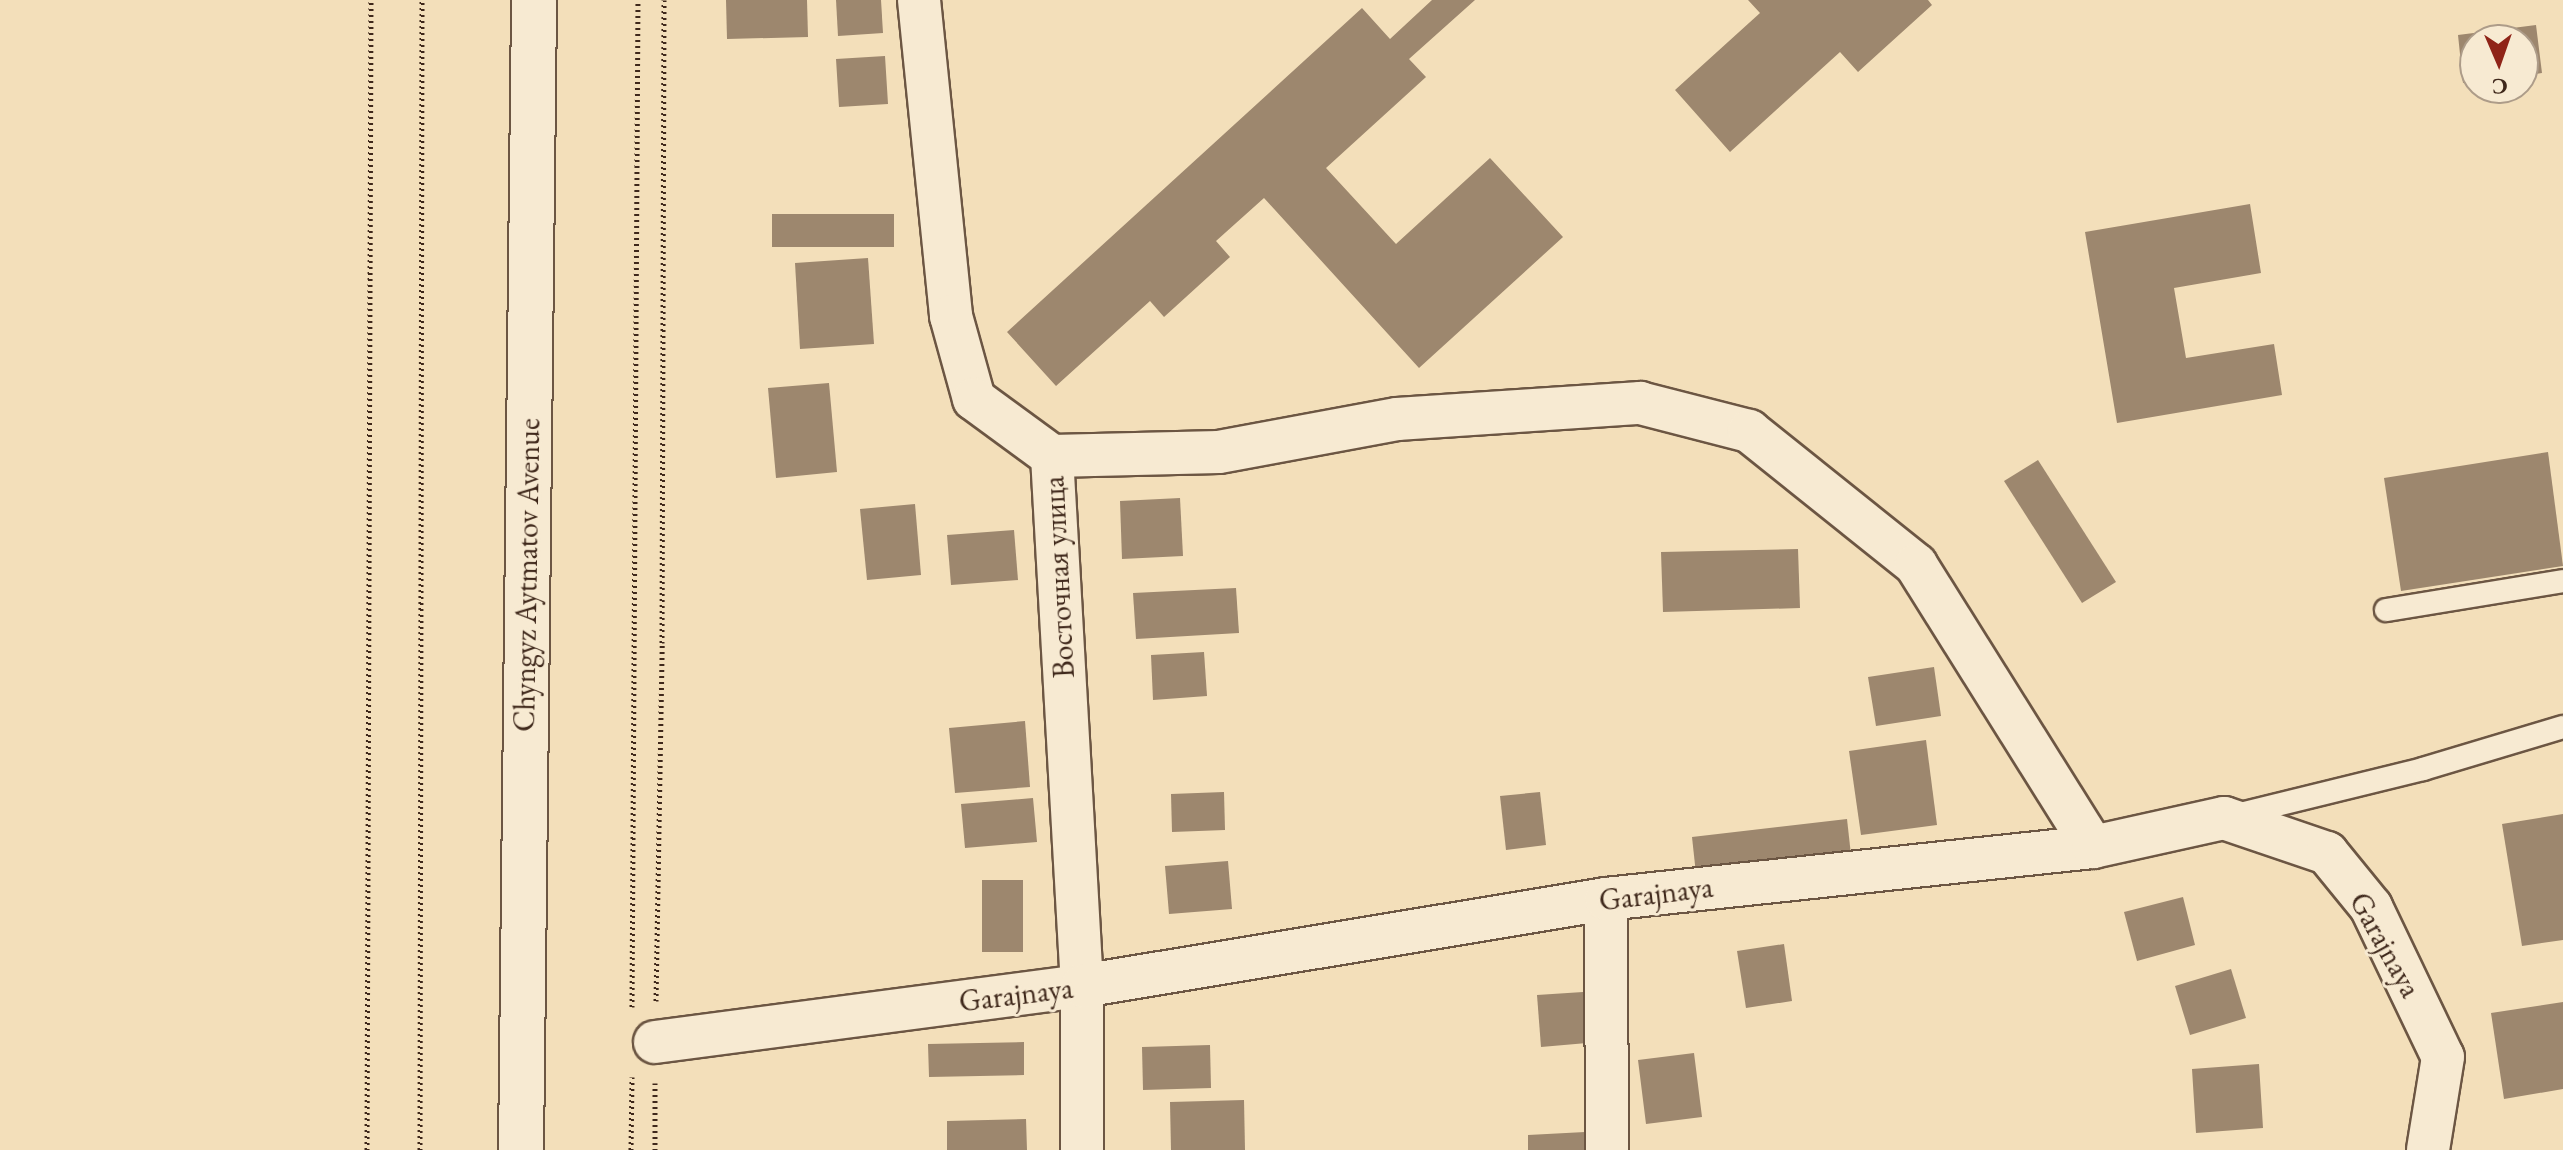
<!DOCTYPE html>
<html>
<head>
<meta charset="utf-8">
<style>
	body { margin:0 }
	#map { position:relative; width:2563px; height:1150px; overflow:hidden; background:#f3dfba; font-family:"EB Garamond",serif }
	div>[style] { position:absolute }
	.building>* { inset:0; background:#9d876e }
	.path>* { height:5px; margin-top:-2.5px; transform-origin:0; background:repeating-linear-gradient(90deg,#3f281b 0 2px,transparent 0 6px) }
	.roads { filter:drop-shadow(2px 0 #6c5643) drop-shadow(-2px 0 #6c5643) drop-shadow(0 2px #6c5643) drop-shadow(0 -2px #6c5643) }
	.service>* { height:22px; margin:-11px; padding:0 11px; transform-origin:11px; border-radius:11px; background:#f7ead2 }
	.minor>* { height:42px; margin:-21px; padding:0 21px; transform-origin:21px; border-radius:21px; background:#f7ead2 }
	.secondary>* { height:44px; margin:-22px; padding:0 22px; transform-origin:22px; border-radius:22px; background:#f7ead2 }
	span { translate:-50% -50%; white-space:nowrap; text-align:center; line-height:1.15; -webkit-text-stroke:6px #f7ead2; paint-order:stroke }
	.street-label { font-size:30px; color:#3f281b }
	.north { position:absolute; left:2459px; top:24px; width:80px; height:80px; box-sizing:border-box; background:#f7ead2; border:2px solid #ad9c89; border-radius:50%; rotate:178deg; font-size:22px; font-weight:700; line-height:32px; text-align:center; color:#3f281b }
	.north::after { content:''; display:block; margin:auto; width:28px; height:36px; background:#8f2418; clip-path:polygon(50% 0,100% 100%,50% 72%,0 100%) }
</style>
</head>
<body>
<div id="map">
	<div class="building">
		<div style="clip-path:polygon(726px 0,807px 0,808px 37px,727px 39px)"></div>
		<div style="clip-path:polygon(836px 0,881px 0,883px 33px,838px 36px)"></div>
		<div style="clip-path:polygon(1432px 0,1475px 0,1409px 59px,1426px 77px,1326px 168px,1396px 244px,1490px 158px,1563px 237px,1419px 368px,1264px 198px,1216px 241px,1230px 257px,1164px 317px,1150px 301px,1056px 386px,1007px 332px,1362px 8px,1390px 39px)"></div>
		<div style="clip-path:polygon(1748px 0,1928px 0,1932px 5px,1858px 72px,1840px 52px,1730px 152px,1675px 90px,1760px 13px)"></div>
		<div style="clip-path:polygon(2536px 25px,2542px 73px,2523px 76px,2523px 40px,2475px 40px,2475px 81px,2463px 83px,2458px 35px)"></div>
		<div style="clip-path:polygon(885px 56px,888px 104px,839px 107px,836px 59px)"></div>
		<div style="clip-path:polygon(2250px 204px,2261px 273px,2174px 288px,2186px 358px,2274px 344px,2282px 395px,2117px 423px,2085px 232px)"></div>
		<div style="clip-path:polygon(772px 214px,894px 214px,894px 247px,772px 247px)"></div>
		<div style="clip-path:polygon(868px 258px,874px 344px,800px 349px,795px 263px)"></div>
		<div style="clip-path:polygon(829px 383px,837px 472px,776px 478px,768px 388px)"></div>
		<div style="clip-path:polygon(2548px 452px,2563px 566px,2401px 591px,2384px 478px)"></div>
		<div style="clip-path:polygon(2038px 460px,2116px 582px,2082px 603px,2004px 481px)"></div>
		<div style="clip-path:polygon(1180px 498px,1183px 556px,1122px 559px,1120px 501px)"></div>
		<div style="clip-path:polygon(915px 504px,921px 575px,867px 580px,860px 509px)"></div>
		<div style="clip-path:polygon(1014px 530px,1018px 580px,951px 585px,947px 535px)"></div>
		<div style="clip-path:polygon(1798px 549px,1800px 608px,1663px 612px,1661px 552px)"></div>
		<div style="clip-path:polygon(1236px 588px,1239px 633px,1136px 639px,1133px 593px)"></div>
		<div style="clip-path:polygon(1204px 652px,1207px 696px,1153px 700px,1151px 655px)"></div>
		<div style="clip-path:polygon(1934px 667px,1941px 716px,1876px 726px,1868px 677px)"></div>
		<div style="clip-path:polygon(1025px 721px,1030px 787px,955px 793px,949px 728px)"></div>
		<div style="clip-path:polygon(1926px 740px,1937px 825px,1861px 835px,1849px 751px)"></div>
		<div style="clip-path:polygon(1224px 792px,1225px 830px,1172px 832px,1171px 794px)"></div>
		<div style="clip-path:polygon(1540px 792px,1546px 845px,1506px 850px,1500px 796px)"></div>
		<div style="clip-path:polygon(1033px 798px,1037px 842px,965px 848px,961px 804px)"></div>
		<div style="clip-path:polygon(2563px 814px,2563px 940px,2522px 946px,2502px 824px)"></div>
		<div style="clip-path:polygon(1847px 819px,1851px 855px,1696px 874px,1692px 837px)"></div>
		<div style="clip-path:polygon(1228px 861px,1232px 909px,1169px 914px,1165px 866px)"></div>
		<div style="clip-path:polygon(982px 880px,1023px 880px,1023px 952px,982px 952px)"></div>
		<div style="clip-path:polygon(2183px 897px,2195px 945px,2137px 961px,2124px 912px)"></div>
		<div style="clip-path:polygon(1784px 944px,1792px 1001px,1746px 1008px,1737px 951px)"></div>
		<div style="clip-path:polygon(2231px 969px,2246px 1018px,2190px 1035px,2175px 986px)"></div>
		<div style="clip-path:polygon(1583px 992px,1587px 1043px,1541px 1047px,1537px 995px)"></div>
		<div style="clip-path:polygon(2563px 1002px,2563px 1089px,2504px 1099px,2491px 1013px)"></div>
		<div style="clip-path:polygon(1024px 1042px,1024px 1075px,929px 1077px,928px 1044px)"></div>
		<div style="clip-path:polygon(1210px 1045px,1211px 1088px,1143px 1090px,1142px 1047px)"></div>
		<div style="clip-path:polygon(1694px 1053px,1702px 1117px,1646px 1124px,1638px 1060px)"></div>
		<div style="clip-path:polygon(2259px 1064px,2263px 1128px,2196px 1133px,2192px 1069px)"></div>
		<div style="clip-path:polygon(1244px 1100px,1245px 1150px,1171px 1150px,1170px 1102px)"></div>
		<div style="clip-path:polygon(1026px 1119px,1027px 1150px,947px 1150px,947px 1121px)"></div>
		<div style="clip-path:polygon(1585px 1132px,1586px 1150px,1528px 1150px,1528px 1135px)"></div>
	</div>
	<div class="path">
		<div style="left:656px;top:1001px;width:358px;rotate:-89deg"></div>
		<div style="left:662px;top:643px;width:643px;rotate:-89.82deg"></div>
		<div style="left:632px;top:1007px;width:1007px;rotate:-89.66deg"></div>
		<div style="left:367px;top:1150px;width:1150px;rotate:-89.8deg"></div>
		<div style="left:420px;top:1150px;width:1150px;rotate:-89.9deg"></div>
		<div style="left:631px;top:1150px;width:73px;rotate:-89.2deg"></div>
		<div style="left:655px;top:1150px;width:67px;rotate:-90deg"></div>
	</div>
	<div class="roads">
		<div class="service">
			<div style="left:2386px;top:610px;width:179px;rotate:-9.3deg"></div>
			<div style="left:2236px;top:815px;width:193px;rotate:-13.8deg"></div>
			<div style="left:2423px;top:769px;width:146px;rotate:-16.7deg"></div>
		</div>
		<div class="minor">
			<div style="left:919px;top:0;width:318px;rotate:84.2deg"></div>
			<div style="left:951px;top:316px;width:86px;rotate:74.5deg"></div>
			<div style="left:974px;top:399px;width:97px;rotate:36.2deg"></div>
			<div style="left:1052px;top:456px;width:531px;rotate:86.76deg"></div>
			<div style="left:1082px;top:986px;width:164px;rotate:90deg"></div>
			<div style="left:1052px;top:456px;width:167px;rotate:-1.4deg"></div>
			<div style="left:1219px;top:452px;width:181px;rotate:-10.5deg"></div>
			<div style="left:1397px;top:419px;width:244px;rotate:-3.8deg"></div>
			<div style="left:1640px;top:403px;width:113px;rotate:14.4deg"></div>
			<div style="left:1749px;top:431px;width:214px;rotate:38.7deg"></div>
			<div style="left:1916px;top:565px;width:333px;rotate:57.9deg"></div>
			<div style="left:1606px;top:899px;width:251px;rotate:89.8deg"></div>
			<div style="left:655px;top:1042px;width:431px;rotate:-7.5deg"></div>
			<div style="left:1082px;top:986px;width:531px;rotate:-9.43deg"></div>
			<div style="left:1606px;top:899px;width:490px;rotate:-6.1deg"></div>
			<div style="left:2093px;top:847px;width:134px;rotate:-12.5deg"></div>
			<div style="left:2224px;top:818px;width:109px;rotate:18.8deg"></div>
			<div style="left:2327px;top:853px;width:70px;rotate:50.8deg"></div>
			<div style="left:2371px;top:907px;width:166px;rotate:64.4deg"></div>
			<div style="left:2443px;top:1057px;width:94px;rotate:99.2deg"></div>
		</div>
		<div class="secondary">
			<div style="left:521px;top:1150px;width:1150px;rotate:-89.35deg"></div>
		</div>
	</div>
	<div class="street-label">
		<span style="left:527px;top:575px;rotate:-89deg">Chyngyz Aytmatov Avenue</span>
		<span style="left:1059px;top:577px;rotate:-93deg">Восточная улица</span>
		<span style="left:1656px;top:894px;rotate:-7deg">Garajnaya</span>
		<span style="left:2385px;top:945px;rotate:61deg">Garajnaya</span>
		<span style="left:1016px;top:995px;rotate:-7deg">Garajnaya</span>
	</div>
	<div class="north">С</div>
</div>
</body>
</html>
